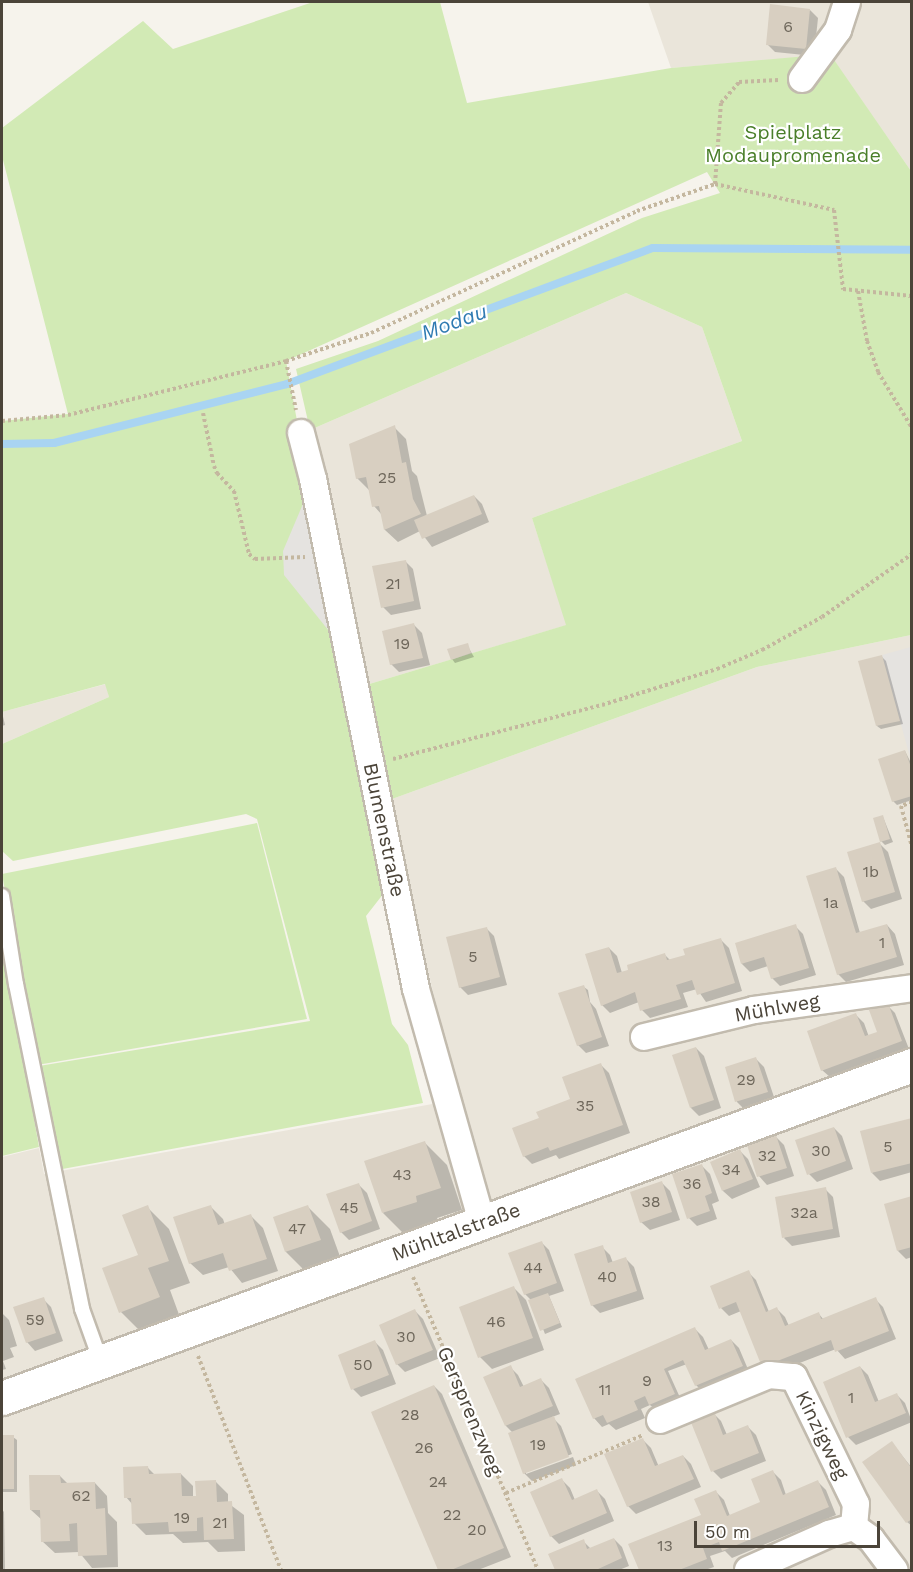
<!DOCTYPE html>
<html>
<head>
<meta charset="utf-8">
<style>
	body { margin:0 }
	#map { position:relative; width:913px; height:1572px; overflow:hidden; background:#f6f3ec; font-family:"Work Sans",sans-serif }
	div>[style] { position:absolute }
	.residential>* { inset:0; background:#eae5da }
	.green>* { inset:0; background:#d2eab5 }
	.parking>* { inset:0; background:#e5e3e0 }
	.shadow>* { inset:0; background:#0003 }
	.stream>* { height:8px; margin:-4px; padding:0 4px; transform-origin:4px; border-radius:4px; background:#a9d4f2 }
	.building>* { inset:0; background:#d8cfc1 }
	.path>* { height:4px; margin-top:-2px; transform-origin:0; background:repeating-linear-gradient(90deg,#c4b79f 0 3px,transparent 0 6px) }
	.roads { filter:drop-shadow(2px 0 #c2bbae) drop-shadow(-2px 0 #c2bbae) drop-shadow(0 2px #c2bbae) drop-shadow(0 -2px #c2bbae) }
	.service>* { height:14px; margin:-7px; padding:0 7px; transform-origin:7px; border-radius:7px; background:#fff }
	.minor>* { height:26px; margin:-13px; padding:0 13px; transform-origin:13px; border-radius:13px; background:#fff }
	.tertiary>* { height:33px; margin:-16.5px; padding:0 16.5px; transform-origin:16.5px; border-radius:16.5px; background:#fff }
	span { translate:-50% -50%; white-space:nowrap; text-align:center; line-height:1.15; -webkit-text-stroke:4.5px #fff; paint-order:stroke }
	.number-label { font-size:16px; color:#6e675b }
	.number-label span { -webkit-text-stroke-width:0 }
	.park-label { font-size:20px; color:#4a7f2a }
	.street-label { font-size:20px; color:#4b4439 }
	.water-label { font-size:21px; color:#2e7ab2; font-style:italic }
	.frame { position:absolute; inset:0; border:3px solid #4b4439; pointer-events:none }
	.scale { position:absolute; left:694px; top:1521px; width:186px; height:27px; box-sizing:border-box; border:3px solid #4b4439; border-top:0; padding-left:8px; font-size:18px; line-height:21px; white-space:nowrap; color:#4b4439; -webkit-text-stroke:4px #fff; paint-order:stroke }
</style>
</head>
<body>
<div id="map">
	<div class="residential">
		<div style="clip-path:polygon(648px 2px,911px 2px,911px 171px,830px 55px,671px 68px)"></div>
		<div style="clip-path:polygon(626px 293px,702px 327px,742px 441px,532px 518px,567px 625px,366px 685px,310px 430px)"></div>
		<div style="clip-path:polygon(911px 635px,911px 1570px,2px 1570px,2px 1157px,39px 1148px,44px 1174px,460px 1099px,403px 872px,392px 799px,757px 667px)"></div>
		<div style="clip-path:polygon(106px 684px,109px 697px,2px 744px,2px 712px)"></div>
	</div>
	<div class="green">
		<div style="clip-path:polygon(313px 2px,440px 2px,467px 103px,671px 68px,830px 54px,911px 171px,911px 635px,757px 667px,392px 799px,366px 685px,566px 625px,532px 518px,742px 441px,702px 327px,626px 293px,310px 430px,296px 369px,378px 341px,642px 218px,720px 193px,707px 172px,286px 361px,384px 893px,366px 916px,392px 1024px,408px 1045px,423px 1103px,57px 1170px,39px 1066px,310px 1021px,257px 819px,246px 814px,13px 861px,2px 851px,2px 744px,109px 697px,105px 684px,2px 712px,2px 421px,68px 414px,2px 156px,2px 128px,143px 21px,173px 49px)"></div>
		<div style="clip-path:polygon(257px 823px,307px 1019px,37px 1065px,2px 874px)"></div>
		<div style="clip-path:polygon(2px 935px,39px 1147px,2px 1156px)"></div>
	</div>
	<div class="parking">
		<div style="clip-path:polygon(308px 492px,337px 641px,284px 575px,283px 551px)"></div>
		<div style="clip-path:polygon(911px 647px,912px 647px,911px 761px,882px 655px)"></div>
	</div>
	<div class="shadow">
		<div style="clip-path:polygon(810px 10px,818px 18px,814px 56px,775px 52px,767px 44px)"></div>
		<div style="clip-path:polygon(394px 427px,406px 439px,412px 471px,417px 476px,427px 516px,474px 496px,482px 504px,489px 522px,432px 547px,420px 531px,398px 542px,385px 530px,382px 515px,374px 506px,369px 490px,357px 478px)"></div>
		<div style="clip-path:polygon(405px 561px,413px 569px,421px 609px,391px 615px,383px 607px)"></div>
		<div style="clip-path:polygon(414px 625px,422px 633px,430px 665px,399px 672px,391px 664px)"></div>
		<div style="clip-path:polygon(467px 645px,474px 657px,455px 663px,452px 659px)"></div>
		<div style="clip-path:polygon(882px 657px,886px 661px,903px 724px,881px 729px,877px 726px)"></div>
		<div style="clip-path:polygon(2px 712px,5px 725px,2px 726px)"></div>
		<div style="clip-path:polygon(905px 751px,912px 765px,912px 800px,897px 805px,893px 801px)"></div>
		<div style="clip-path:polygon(883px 817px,893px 842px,885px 845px,881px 841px)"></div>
		<div style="clip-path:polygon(880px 844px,888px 852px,902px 899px,871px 909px,863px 901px)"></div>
		<div style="clip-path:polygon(836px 869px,844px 877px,860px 933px,887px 925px,895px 934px,904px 965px,846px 982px,838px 974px)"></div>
		<div style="clip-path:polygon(795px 926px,803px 934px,816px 975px,780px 986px,772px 978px,768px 966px,750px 972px,742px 964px,736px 944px)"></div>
		<div style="clip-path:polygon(486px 928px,494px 936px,507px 985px,468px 995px,460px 987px)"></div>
		<div style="clip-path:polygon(721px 940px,729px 948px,742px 991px,706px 1002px,697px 989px,683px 993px,688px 1007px,650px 1018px,642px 1010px,639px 1002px,610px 1013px,602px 1005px,609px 948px,617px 956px,622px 973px,665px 955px,670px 960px,687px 956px)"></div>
		<div style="clip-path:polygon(584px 987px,588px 990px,590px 1002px,596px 1009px,609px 1046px,586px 1053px,578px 1045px)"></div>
		<div style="clip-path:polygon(887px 1005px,895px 1013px,909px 1049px,831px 1078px,822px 1070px,856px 1015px,864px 1023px,869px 1037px,879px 1033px)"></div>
		<div style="clip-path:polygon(696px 1048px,704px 1056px,721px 1108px,699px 1116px,691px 1108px)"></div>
		<div style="clip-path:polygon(756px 1059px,764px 1067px,775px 1100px,745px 1110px,737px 1102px,726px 1068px)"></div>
		<div style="clip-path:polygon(601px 1065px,609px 1073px,630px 1133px,559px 1159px,556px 1155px,532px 1164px,524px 1156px,541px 1119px,572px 1100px)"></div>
		<div style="clip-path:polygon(912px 1119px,912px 1172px,880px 1181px,872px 1173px)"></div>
		<div style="clip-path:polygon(834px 1128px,842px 1136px,853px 1169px,817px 1182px,809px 1174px)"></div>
		<div style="clip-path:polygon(776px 1137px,784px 1145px,794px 1176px,767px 1185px,759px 1176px)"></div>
		<div style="clip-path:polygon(425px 1143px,447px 1165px,462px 1210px,437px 1218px,439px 1224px,405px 1235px,383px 1213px)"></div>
		<div style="clip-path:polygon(740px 1151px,748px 1159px,760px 1187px,732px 1199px,723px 1191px,712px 1162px)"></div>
		<div style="clip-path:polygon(702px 1166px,710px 1174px,719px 1201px,712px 1204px,717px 1219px,697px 1226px,689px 1218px)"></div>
		<div style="clip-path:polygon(662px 1183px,670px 1191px,680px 1220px,650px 1230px,641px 1222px)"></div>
		<div style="clip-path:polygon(359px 1185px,367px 1193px,380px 1229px,349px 1240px,341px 1232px)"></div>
		<div style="clip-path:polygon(825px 1189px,833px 1197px,840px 1237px,792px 1246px,784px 1238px)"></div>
		<div style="clip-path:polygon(912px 1198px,912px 1257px,906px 1259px,898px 1251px)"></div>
		<div style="clip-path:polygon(210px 1206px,223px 1219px,225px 1225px,251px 1216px,263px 1228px,278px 1271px,242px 1283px,229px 1267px,203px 1275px,190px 1263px)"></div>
		<div style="clip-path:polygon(147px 1207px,169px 1229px,190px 1283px,170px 1290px,181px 1320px,143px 1334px,121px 1312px,140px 1256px)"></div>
		<div style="clip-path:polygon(308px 1207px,330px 1229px,342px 1262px,308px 1274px,286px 1252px,275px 1218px)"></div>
		<div style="clip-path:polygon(541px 1242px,549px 1250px,564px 1291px,549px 1296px,562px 1327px,545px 1334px,532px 1301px,525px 1294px)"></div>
		<div style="clip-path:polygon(602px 1247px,610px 1255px,613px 1263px,626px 1259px,634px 1267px,644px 1299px,600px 1313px,592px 1305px)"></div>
		<div style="clip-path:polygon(748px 1272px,756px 1280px,769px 1312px,777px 1309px,785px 1317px,789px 1326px,819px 1314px,824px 1320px,875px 1299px,883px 1307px,896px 1339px,845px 1359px,836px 1349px,771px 1374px,741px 1311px,729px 1316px,721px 1308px)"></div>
		<div style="clip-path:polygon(514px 1288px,526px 1300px,544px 1350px,492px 1369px,480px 1357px)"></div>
		<div style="clip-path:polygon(43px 1299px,51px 1307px,63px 1341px,35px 1351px,27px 1342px)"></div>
		<div style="clip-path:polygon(415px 1311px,423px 1319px,440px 1358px,405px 1372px,397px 1364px)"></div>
		<div style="clip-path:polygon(2px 1313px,9px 1320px,17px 1346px,10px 1348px,14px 1357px,3px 1361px,6px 1369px,2px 1370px)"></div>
		<div style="clip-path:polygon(695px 1329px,703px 1337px,709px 1350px,731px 1340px,739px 1348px,750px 1374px,704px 1393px,696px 1385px,687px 1364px,668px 1371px,682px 1402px,658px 1412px,650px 1405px,641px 1409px,645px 1418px,616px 1430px,609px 1424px,602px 1427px,594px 1418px)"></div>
		<div style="clip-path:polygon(375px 1342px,383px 1350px,396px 1384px,361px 1397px,353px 1389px)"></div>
		<div style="clip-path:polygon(510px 1367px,518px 1375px,524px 1387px,541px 1380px,549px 1388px,560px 1414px,552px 1417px,561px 1426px,572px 1454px,526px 1471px,526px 1474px,573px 1457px,576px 1465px,532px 1481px,524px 1473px,513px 1433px,506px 1426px)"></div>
		<div style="clip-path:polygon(860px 1367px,868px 1375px,879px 1402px,897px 1395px,905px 1403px,912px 1422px,856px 1445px,848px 1437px)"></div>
		<div style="clip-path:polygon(434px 1386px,442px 1394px,511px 1557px,478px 1570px,440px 1570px,373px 1412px)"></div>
		<div style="clip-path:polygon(713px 1413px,721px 1421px,727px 1435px,748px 1427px,756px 1435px,766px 1461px,721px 1479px,713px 1471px)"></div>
		<div style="clip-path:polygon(2px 1437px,13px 1437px,17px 1440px,17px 1492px,2px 1492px)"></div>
		<div style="clip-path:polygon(643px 1440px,651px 1448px,659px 1467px,683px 1456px,691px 1464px,701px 1487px,636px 1514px,628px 1506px)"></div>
		<div style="clip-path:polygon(892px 1443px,912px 1468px,912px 1526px,907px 1522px)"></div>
		<div style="clip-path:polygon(148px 1468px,155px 1475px,181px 1474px,193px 1486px,193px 1497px,198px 1497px,216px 1482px,228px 1494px,228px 1503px,244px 1515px,245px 1551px,218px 1552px,208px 1542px,183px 1543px,173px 1534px,146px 1535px,134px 1523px,133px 1505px,126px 1497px)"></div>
		<div style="clip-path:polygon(773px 1472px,781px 1480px,786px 1495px,818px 1482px,826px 1490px,836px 1515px,732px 1558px,725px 1551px,710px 1556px,714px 1567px,705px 1570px,640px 1570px,630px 1545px,703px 1516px,716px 1492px,724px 1500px,730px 1516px,762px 1503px)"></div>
		<div style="clip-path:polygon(60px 1476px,68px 1484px,95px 1483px,107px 1496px,108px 1513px,117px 1522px,118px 1567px,92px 1568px,79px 1552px,55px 1553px,42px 1541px,42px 1520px,31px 1510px)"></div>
		<div style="clip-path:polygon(562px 1480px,570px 1488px,575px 1500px,597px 1491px,605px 1499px,614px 1521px,559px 1544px,551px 1536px)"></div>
		<div style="clip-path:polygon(2px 1509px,4px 1512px,5px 1570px,2px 1570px)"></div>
		<div style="clip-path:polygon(614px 1539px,622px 1547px,629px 1566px,619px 1570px,556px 1570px,550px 1554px,583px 1541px,591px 1549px)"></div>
	</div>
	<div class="stream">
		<div style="left:2px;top:444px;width:52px;rotate:-1.1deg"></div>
		<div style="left:54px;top:443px;width:240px;rotate:-14.2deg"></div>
		<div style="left:287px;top:384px;width:390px;rotate:-20.4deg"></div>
		<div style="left:653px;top:248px;width:259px;rotate:0.4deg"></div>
	</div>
	<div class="building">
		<div style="clip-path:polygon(770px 4px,810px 9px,806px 49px,766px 45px)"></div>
		<div style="clip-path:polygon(395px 425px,402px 463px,406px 462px,413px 499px,421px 514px,384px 530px,379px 506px,372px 507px,366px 477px,356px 479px,349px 444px)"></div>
		<div style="clip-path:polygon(474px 495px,482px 514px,422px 539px,414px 520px)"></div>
		<div style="clip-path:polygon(406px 560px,414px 601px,381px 608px,372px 566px)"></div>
		<div style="clip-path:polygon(414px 623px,423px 658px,390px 665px,382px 631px)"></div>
		<div style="clip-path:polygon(468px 643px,471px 653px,451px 660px,447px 649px)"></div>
		<div style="clip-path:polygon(882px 655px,900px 721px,876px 726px,858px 661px)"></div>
		<div style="clip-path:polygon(905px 750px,912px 770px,912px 796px,892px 802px,878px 759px)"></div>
		<div style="clip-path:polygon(883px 815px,890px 839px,880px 842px,873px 818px)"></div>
		<div style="clip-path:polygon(880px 842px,895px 892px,862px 902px,847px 852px)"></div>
		<div style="clip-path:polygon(836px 867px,856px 933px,887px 924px,897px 957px,837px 975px,806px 876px)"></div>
		<div style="clip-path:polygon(796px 924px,809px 968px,771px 979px,764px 957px,741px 964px,735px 943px)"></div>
		<div style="clip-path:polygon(487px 927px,500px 977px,459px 988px,446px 937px)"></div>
		<div style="clip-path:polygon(721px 938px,735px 983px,697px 995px,692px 980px,676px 985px,681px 999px,640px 1011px,635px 992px,601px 1006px,585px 954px,609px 947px,617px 973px,628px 970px,627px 965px,665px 953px,667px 960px,685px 955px,683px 949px)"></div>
		<div style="clip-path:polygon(584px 985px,602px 1037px,577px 1046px,558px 993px)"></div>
		<div style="clip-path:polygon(888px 1003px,902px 1041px,821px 1071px,807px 1031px,856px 1013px,865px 1036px,877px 1032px,869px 1010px)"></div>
		<div style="clip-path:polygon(696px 1047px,714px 1100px,690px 1108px,672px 1055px)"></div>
		<div style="clip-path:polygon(756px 1057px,768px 1092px,735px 1102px,725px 1067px)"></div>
		<div style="clip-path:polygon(601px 1063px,623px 1125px,550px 1151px,548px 1147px,523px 1157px,512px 1128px,539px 1118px,536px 1112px,570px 1099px,562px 1077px)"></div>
		<div style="clip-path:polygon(912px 1118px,912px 1163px,871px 1173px,860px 1131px)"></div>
		<div style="clip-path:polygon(834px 1127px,846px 1161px,807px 1175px,795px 1140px)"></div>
		<div style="clip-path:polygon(776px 1135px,787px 1168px,757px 1177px,747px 1145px)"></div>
		<div style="clip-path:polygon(425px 1141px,441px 1188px,416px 1196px,417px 1202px,382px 1213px,364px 1161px)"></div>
		<div style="clip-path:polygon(740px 1149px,753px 1179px,722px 1191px,710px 1162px)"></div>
		<div style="clip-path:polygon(702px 1164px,712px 1193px,705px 1196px,710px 1211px,687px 1219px,672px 1174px)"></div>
		<div style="clip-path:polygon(662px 1181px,672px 1212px,640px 1223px,630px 1192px)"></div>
		<div style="clip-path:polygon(359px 1183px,372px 1221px,340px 1233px,326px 1194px)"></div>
		<div style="clip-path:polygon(826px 1187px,833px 1229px,782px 1238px,775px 1197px)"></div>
		<div style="clip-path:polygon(912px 1196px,912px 1247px,897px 1251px,884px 1204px)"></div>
		<div style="clip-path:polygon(148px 1205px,169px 1261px,148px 1268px,160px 1297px,119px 1313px,102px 1268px,138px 1255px,122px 1215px)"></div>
		<div style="clip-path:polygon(211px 1205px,218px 1225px,251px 1214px,267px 1259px,229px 1271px,223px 1253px,189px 1264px,173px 1217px)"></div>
		<div style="clip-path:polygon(308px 1205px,321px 1240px,285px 1252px,273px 1217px)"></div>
		<div style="clip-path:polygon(542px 1241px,557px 1283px,524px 1295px,508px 1253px)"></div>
		<div style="clip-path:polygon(603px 1245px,608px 1263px,626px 1257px,637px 1291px,591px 1306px,574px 1254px)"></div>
		<div style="clip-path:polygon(749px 1270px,766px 1312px,777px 1307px,785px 1326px,819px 1312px,821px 1319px,876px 1297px,889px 1331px,835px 1352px,831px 1340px,762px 1367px,736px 1302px,719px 1309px,710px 1286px)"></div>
		<div style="clip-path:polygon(514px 1286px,533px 1338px,478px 1358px,459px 1307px)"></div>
		<div style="clip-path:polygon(548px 1293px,560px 1323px,540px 1331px,528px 1300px)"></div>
		<div style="clip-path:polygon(44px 1297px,56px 1333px,26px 1343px,13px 1307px)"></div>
		<div style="clip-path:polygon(415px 1309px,433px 1350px,396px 1365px,379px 1325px)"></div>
		<div style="clip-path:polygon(695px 1327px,705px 1350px,731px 1339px,743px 1366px,695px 1386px,683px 1360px,664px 1369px,675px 1394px,649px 1405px,645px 1396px,634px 1401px,638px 1410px,607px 1423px,603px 1415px,593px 1419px,575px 1379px)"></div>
		<div style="clip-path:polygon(375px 1340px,389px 1375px,351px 1390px,338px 1355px)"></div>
		<div style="clip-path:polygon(511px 1365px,520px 1387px,541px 1378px,553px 1406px,505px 1426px,483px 1377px)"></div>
		<div style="clip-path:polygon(860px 1366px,875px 1402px,897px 1393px,906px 1413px,846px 1438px,823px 1382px)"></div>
		<div style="clip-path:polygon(434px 1385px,504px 1548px,451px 1570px,438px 1570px,371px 1412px)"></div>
		<div style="clip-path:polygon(714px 1411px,723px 1435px,748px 1425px,759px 1453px,711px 1472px,690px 1420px)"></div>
		<div style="clip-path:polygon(554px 1416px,569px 1457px,523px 1474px,508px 1433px)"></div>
		<div style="clip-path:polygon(2px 1435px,14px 1435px,14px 1489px,2px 1489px)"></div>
		<div style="clip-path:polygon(643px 1438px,655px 1466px,683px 1455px,694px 1479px,627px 1507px,604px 1454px)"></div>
		<div style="clip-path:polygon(892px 1441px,912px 1469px,912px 1519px,906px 1523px,862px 1462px)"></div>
		<div style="clip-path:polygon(148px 1466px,149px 1474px,181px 1473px,182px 1496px,196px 1496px,195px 1481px,216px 1480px,217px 1502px,232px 1501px,234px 1539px,204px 1540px,203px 1517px,197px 1518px,197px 1531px,169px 1532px,168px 1522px,132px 1524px,131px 1498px,124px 1498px,123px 1467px)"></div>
		<div style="clip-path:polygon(773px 1470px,783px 1495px,818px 1480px,829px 1507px,722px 1551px,719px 1542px,703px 1548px,707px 1559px,679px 1570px,639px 1570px,628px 1544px,701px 1515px,694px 1499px,716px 1490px,727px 1516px,760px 1502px,751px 1479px)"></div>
		<div style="clip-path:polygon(29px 1475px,60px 1475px,61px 1483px,95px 1482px,96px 1509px,105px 1508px,107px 1555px,78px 1556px,77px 1523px,69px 1524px,70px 1541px,41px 1542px,40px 1510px,30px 1510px)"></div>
		<div style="clip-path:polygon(562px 1478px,572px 1500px,597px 1489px,607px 1513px,550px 1537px,530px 1492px)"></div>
		<div style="clip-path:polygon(614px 1538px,622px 1558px,596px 1570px,555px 1570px,548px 1554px,584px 1539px,587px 1549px)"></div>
	</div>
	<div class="path">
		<div style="left:715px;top:184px;width:81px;rotate:-85.8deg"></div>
		<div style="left:721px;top:103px;width:28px;rotate:-49deg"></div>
		<div style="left:739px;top:82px;width:40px;rotate:-2.9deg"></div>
		<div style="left:858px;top:291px;width:51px;rotate:79.8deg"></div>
		<div style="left:867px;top:341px;width:33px;rotate:70deg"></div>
		<div style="left:878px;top:372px;width:66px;rotate:58.7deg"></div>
		<div style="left:286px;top:361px;width:50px;rotate:78.5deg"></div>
		<div style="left:203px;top:413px;width:54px;rotate:78.3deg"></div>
		<div style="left:214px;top:466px;width:8px;rotate:67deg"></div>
		<div style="left:217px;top:473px;width:25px;rotate:47deg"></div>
		<div style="left:234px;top:491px;width:65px;rotate:76.6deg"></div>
		<div style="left:249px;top:554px;width:8px;rotate:40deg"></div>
		<div style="left:255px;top:559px;width:50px;rotate:-2.3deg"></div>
		<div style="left:2px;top:421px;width:66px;rotate:-5.2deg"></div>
		<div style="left:68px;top:415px;width:225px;rotate:-13.9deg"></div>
		<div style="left:286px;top:361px;width:89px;rotate:-18.2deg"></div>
		<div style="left:371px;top:333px;width:293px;rotate:-24.6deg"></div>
		<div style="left:637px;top:211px;width:83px;rotate:-19.1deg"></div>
		<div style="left:715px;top:184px;width:122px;rotate:12.3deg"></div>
		<div style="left:834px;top:210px;width:80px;rotate:83.5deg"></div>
		<div style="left:843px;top:289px;width:69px;rotate:5.8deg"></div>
		<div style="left:393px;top:759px;width:216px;rotate:-14.5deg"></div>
		<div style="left:602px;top:705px;width:121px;rotate:-17.4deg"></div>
		<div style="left:717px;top:669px;width:49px;rotate:-22.9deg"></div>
		<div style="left:762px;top:650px;width:68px;rotate:-28.8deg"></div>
		<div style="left:822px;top:617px;width:110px;rotate:-35deg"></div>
		<div style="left:912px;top:802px;width:12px;rotate:160deg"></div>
		<div style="left:901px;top:806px;width:42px;rotate:75deg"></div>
		<div style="left:413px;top:1277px;width:319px;rotate:66.9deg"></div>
		<div style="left:198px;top:1356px;width:230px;rotate:68.8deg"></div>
		<div style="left:506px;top:1493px;width:149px;rotate:-22.9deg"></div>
	</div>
	<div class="roads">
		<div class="service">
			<div style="left:2px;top:896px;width:89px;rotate:81deg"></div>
			<div style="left:16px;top:984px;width:332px;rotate:78.5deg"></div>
			<div style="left:82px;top:1309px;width:56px;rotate:70.3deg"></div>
		</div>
		<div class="minor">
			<div style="left:802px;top:79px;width:61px;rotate:-53.7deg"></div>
			<div style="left:838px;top:30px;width:29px;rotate:-72deg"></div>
			<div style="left:301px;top:433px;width:48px;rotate:75.4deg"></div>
			<div style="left:313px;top:479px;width:520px;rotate:78.58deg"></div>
			<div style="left:416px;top:989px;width:243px;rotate:74.2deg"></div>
			<div style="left:644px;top:1037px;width:113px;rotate:-13.8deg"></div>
			<div style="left:754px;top:1010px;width:160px;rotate:-7.9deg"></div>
			<div style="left:660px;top:1420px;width:118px;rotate:-22.4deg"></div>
			<div style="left:769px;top:1375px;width:25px;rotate:5deg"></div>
			<div style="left:794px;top:1377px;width:141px;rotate:64deg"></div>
			<div style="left:856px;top:1504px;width:23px;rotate:95deg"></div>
			<div style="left:748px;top:1570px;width:89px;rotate:-24deg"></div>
			<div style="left:829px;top:1534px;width:26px;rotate:-16deg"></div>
			<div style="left:854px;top:1527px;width:21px;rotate:35deg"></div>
			<div style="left:871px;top:1539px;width:39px;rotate:53deg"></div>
		</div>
		<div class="tertiary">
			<div style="left:2px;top:1398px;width:969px;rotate:-20.1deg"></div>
		</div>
	</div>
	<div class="number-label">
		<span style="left:788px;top:27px">6</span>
		<span style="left:387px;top:478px">25</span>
		<span style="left:393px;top:584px">21</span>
		<span style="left:402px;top:644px">19</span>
		<span style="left:871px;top:872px">1b</span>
		<span style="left:831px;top:903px">1a</span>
		<span style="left:882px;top:943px">1</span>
		<span style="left:473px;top:957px">5</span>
		<span style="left:746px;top:1080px">29</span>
		<span style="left:585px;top:1106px">35</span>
		<span style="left:888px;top:1147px">5</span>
		<span style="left:821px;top:1151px">30</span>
		<span style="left:767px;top:1156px">32</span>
		<span style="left:731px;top:1170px">34</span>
		<span style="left:402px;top:1175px">43</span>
		<span style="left:692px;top:1184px">36</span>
		<span style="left:651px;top:1202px">38</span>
		<span style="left:349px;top:1208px">45</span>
		<span style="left:804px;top:1213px">32a</span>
		<span style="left:297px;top:1229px">47</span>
		<span style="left:533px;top:1268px">44</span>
		<span style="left:607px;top:1277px">40</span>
		<span style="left:35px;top:1320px">59</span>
		<span style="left:496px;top:1322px">46</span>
		<span style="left:406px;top:1337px">30</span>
		<span style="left:363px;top:1365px">50</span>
		<span style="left:647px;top:1381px">9</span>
		<span style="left:605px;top:1390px">11</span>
		<span style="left:851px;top:1398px">1</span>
		<span style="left:410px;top:1415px">28</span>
		<span style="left:538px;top:1445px">19</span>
		<span style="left:424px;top:1448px">26</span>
		<span style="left:438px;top:1482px">24</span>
		<span style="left:81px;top:1496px">62</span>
		<span style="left:452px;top:1515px">22</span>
		<span style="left:182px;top:1518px">19</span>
		<span style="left:220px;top:1523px">21</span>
		<span style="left:477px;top:1530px">20</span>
		<span style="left:665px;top:1546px">13</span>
	</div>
	<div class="park-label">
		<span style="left:793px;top:144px">Spielplatz<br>Modaupromenade</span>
	</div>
	<div class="street-label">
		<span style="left:384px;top:830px;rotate:78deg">Blumenstraße</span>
		<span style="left:777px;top:1008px;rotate:-10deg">Mühlweg</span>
		<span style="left:456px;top:1232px;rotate:-20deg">Mühltalstraße</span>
		<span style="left:470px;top:1411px;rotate:67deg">Gersprenzweg</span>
		<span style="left:822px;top:1435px;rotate:64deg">Kinzigweg</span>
	</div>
	<div class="water-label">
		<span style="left:454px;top:322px;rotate:-20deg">Modau</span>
	</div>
	<div class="frame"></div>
	<div class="scale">50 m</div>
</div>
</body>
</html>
